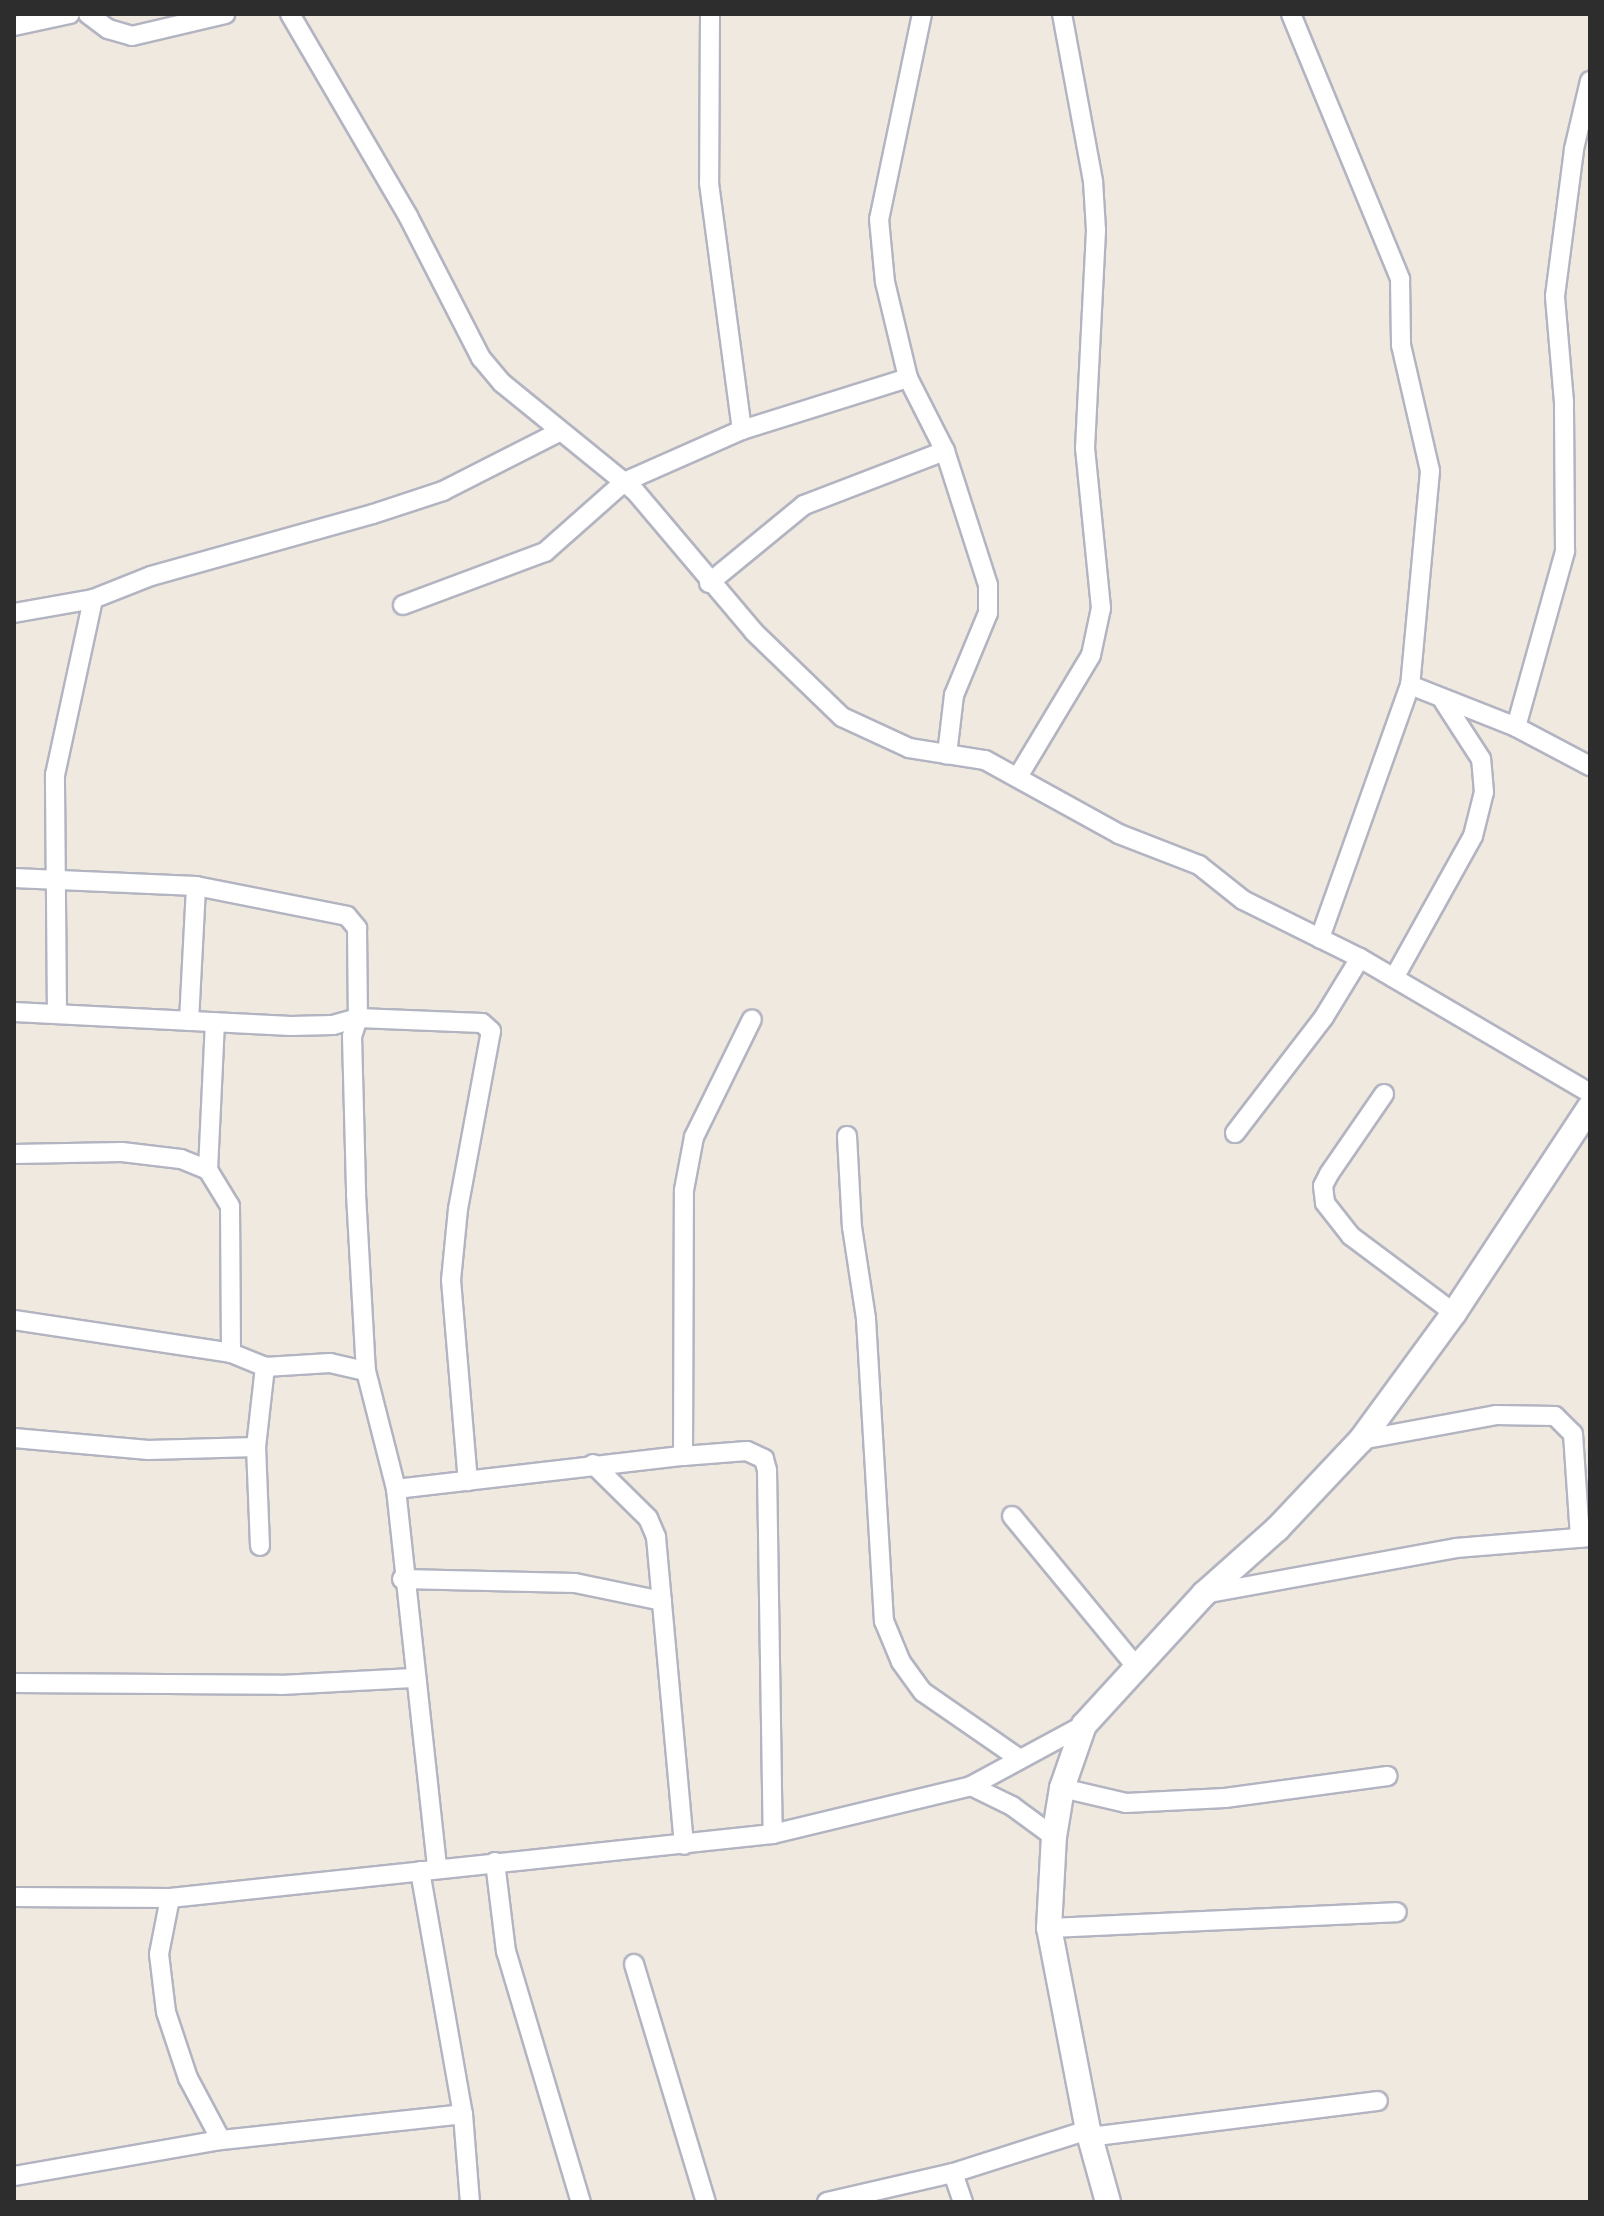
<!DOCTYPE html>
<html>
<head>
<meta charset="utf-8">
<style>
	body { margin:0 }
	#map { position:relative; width:1604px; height:2216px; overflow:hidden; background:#efe9df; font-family:Mulish,sans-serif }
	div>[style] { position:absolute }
	.roads { filter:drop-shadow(2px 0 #b3b4c1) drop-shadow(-2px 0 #b3b4c1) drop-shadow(0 2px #b3b4c1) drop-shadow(0 -2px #b3b4c1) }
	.minor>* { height:18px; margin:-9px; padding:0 9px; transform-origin:9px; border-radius:9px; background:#fff }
	.tertiary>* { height:24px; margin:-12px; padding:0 12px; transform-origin:12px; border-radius:12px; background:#fff }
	span { translate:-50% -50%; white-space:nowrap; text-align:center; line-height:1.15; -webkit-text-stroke:6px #fff; paint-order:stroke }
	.frame { position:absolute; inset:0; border:16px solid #2d2d2d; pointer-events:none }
</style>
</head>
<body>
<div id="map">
	<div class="roads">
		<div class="minor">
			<div style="left:88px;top:14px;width:25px;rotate:37deg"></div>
			<div style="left:108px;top:29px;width:25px;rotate:16deg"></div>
			<div style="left:132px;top:36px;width:96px;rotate:-13.3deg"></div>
			<div style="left:290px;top:14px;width:234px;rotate:59.7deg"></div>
			<div style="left:408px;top:216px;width:160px;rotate:62.8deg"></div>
			<div style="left:481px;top:358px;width:33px;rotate:50deg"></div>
			<div style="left:502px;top:383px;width:171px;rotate:39.1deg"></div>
			<div style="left:635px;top:491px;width:185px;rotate:49.8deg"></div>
			<div style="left:754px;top:632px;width:122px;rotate:44deg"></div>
			<div style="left:842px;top:717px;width:74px;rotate:24.8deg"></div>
			<div style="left:909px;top:748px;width:77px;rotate:9deg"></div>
			<div style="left:985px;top:760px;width:153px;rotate:28.9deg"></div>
			<div style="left:1119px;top:834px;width:86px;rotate:21.2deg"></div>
			<div style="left:1199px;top:865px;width:56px;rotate:38.5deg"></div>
			<div style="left:1243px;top:900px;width:131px;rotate:26.4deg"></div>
			<div style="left:1360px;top:958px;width:267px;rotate:30.4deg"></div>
			<div style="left:710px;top:14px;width:169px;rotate:90.3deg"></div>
			<div style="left:709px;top:183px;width:249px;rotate:82.4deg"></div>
			<div style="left:922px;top:14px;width:209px;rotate:101.8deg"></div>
			<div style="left:879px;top:219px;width:63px;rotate:84.6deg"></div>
			<div style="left:885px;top:282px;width:99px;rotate:76.5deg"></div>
			<div style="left:908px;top:378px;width:82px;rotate:63.1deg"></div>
			<div style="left:945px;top:451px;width:141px;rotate:72.2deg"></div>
			<div style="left:988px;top:585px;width:28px;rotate:90deg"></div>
			<div style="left:988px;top:613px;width:89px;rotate:112.5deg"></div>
			<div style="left:954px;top:695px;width:60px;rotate:96.7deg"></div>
			<div style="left:1291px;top:14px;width:287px;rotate:67.6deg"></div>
			<div style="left:1400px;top:279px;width:66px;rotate:89.1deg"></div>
			<div style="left:1401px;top:345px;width:129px;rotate:77deg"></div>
			<div style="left:1430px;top:471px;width:215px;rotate:95.3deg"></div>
			<div style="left:1410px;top:685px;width:269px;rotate:109.6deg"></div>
			<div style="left:14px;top:26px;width:57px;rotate:-12.1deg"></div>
			<div style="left:709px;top:583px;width:123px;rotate:-39.4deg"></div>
			<div style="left:804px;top:505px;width:151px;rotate:-21deg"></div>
			<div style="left:403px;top:605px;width:152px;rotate:-20.5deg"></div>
			<div style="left:545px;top:552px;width:106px;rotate:-41.5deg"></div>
			<div style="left:624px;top:482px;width:129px;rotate:-23.8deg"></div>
			<div style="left:742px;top:430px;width:174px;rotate:-17.4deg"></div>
			<div style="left:14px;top:613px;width:80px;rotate:-10deg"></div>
			<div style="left:93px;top:599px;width:62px;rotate:-21.6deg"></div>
			<div style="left:151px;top:576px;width:230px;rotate:-15.6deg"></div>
			<div style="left:373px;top:514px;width:74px;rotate:-18.2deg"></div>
			<div style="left:443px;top:491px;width:130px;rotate:-27deg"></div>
			<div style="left:1410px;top:685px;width:114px;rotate:21.6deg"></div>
			<div style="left:1516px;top:727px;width:84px;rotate:27.8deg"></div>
			<div style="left:1516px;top:727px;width:183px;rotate:-74.4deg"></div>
			<div style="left:1565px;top:551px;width:149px;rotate:-90.4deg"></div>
			<div style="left:1564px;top:402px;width:106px;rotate:-94.9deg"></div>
			<div style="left:1555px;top:296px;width:148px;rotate:-82.6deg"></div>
			<div style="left:1574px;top:149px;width:70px;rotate:-76.8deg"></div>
			<div style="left:1019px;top:775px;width:140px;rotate:-59deg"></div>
			<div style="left:1091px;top:655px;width:48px;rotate:-78deg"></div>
			<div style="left:1101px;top:608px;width:161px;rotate:-95.7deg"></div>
			<div style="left:1085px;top:448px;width:218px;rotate:-87.1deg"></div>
			<div style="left:1096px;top:230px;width:49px;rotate:-93.5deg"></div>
			<div style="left:1093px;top:181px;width:170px;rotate:-100.5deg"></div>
			<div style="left:14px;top:878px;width:182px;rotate:2.5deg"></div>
			<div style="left:196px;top:886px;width:154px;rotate:11.2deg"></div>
			<div style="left:347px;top:916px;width:16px;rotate:50deg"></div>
			<div style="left:357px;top:928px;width:90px;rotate:89.4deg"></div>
			<div style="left:358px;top:1018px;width:124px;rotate:2.3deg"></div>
			<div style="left:482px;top:1023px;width:12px;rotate:42deg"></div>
			<div style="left:491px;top:1031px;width:181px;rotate:100.5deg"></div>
			<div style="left:458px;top:1209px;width:71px;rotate:95.6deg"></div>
			<div style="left:451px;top:1280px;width:202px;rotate:85.2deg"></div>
			<div style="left:1394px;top:978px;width:162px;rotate:-60.9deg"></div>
			<div style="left:1473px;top:836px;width:45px;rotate:-76deg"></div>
			<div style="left:1484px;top:792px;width:33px;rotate:-95deg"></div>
			<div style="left:1481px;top:759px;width:68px;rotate:-123deg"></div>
			<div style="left:14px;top:1012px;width:277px;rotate:2.9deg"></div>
			<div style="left:291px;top:1026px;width:42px;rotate:-1.4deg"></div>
			<div style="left:333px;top:1025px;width:26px;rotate:-16deg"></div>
			<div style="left:358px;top:1018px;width:19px;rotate:108deg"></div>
			<div style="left:352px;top:1036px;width:158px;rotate:88.5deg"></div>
			<div style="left:356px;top:1194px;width:177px;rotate:86.8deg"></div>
			<div style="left:366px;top:1371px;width:122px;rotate:75.7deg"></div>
			<div style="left:396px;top:1489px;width:381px;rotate:83.8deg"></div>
			<div style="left:57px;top:1014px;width:239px;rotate:-90.5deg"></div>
			<div style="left:55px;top:775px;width:180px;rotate:-77.8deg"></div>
			<div style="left:189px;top:1021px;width:135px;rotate:-87deg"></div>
			<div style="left:1384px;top:1094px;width:97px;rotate:124.5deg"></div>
			<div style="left:1329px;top:1174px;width:13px;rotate:117deg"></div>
			<div style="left:1323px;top:1186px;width:17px;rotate:83deg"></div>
			<div style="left:1325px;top:1203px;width:42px;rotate:51.8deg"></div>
			<div style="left:1351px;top:1236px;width:129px;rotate:36.8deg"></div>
			<div style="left:1235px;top:1133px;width:146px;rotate:-52.5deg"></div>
			<div style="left:1324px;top:1017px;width:69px;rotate:-58.6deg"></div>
			<div style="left:847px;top:1136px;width:91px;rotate:86.9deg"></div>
			<div style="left:852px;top:1227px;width:93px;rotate:81.3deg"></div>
			<div style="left:866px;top:1319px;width:303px;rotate:86.6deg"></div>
			<div style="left:884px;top:1621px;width:44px;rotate:67.5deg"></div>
			<div style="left:901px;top:1662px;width:37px;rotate:54deg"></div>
			<div style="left:923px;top:1692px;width:114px;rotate:34.7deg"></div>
			<div style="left:14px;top:1154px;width:108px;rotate:-1.1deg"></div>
			<div style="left:122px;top:1152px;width:59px;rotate:6.8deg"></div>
			<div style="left:181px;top:1159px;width:29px;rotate:22deg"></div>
			<div style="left:208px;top:1170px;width:42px;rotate:58.6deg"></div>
			<div style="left:230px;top:1206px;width:147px;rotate:89.6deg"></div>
			<div style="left:208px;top:1170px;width:148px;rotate:-87.3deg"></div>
			<div style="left:14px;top:1320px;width:219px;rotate:8.6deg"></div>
			<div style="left:231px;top:1353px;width:37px;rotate:22deg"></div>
			<div style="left:265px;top:1367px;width:65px;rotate:-3.5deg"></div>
			<div style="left:330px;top:1363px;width:37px;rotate:13deg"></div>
			<div style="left:14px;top:1438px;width:135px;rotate:5.1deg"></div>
			<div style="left:148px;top:1450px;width:108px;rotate:-1.6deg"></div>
			<div style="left:1361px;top:1440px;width:137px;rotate:-10.5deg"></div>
			<div style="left:1496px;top:1415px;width:59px;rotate:1deg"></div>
			<div style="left:1555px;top:1416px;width:25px;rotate:45deg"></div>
			<div style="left:1573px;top:1434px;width:104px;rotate:86.1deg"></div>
			<div style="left:683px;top:1456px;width:64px;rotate:-4.5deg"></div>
			<div style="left:747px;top:1451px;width:19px;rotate:25deg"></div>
			<div style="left:764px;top:1459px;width:11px;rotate:75deg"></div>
			<div style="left:767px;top:1470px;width:364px;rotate:89.1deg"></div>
			<div style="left:593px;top:1464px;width:77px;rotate:44.5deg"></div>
			<div style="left:648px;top:1518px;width:21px;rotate:67deg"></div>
			<div style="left:656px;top:1537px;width:309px;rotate:84.8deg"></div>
			<div style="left:396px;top:1489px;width:289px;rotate:-6.6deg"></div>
			<div style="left:683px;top:1456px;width:266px;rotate:-89.8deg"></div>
			<div style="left:684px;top:1190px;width:54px;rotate:-79.3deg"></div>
			<div style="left:694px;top:1137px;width:131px;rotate:-63.8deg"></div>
			<div style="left:1012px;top:1516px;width:193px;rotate:50.5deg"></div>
			<div style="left:260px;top:1546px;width:99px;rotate:-92.3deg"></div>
			<div style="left:256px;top:1447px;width:81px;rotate:-83.6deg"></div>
			<div style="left:402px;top:1579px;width:173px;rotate:1.3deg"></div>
			<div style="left:575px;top:1583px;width:89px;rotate:11.7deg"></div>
			<div style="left:1204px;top:1594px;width:256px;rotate:-10.3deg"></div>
			<div style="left:1456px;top:1548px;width:134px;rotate:-4.7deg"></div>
			<div style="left:14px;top:1683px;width:267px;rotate:0.4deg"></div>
			<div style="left:281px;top:1685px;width:132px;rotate:-3deg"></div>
			<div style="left:971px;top:1786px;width:46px;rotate:26deg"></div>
			<div style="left:1012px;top:1806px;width:52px;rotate:36.4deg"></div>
			<div style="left:1062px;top:1788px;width:66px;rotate:13.2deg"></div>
			<div style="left:1126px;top:1803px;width:99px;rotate:-2.9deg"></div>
			<div style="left:1225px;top:1798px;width:164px;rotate:-7.7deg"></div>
			<div style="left:495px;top:1862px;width:90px;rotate:83deg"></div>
			<div style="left:506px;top:1951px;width:262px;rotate:73.4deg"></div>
			<div style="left:420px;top:1871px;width:247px;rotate:80deg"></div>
			<div style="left:463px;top:2114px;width:88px;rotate:85.5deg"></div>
			<div style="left:14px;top:1897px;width:156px;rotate:0.4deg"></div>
			<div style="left:170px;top:1898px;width:606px;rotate:-6.06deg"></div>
			<div style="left:773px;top:1834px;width:204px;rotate:-13.6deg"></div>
			<div style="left:971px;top:1786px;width:128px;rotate:-28.4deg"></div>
			<div style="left:170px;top:1898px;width:57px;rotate:101.1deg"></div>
			<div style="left:159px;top:1954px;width:58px;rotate:83.1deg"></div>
			<div style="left:166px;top:2012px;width:70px;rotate:71.6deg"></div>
			<div style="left:188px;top:2078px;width:70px;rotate:62deg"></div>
			<div style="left:1049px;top:1928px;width:348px;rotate:-2.6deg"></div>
			<div style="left:634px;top:1964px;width:249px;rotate:73.2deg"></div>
			<div style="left:1089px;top:2137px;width:291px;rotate:-7.1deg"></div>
			<div style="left:953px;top:2173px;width:31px;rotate:71deg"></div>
			<div style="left:14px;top:2176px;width:210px;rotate:-9.9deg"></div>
			<div style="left:221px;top:2140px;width:243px;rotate:-6.1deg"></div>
			<div style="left:827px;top:2202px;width:129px;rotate:-13deg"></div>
			<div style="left:953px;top:2173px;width:142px;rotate:-17.7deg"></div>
		</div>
		<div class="tertiary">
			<div style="left:1108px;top:2202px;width:75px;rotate:-105.5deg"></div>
			<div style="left:1088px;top:2130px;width:206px;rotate:-100.9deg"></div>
			<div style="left:1049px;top:1928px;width:91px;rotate:-86.9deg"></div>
			<div style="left:1054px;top:1837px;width:50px;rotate:-80.7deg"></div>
			<div style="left:1062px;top:1788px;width:67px;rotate:-70.8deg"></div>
			<div style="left:1084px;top:1725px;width:178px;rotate:-47.5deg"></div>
			<div style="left:1204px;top:1594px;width:98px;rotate:-41.7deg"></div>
			<div style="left:1277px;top:1529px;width:122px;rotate:-46.7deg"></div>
			<div style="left:1361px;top:1440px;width:157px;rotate:-53.8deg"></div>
			<div style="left:1454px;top:1313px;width:247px;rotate:-56.6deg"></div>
		</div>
	</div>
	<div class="frame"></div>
</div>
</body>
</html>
